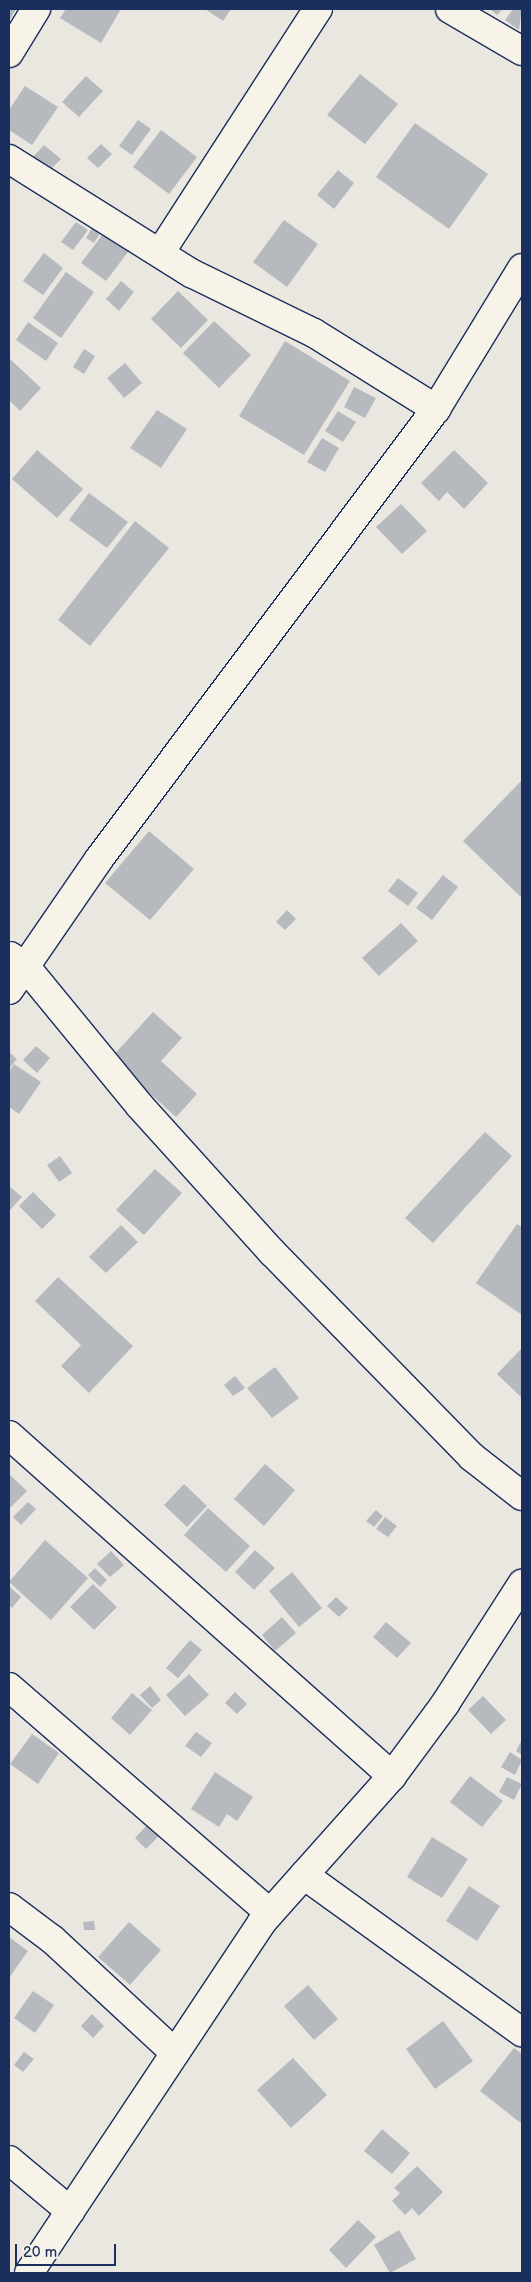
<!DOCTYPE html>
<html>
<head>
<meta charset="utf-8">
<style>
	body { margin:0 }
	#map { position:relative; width:531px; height:2282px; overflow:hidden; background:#eae7e0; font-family:"Balsamiq Sans",sans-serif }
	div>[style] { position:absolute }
	.building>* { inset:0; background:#b6babf }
	.roads { filter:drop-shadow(1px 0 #1b2f5e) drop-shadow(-1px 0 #1b2f5e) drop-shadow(0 1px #1b2f5e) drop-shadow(0 -1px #1b2f5e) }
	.minor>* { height:28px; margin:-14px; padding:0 14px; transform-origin:14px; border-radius:14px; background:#f7f3e8 }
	span { translate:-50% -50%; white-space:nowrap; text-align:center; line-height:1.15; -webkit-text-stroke:4px #f7f3e8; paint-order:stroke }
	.frame { position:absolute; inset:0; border:10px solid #1b2f5e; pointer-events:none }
	.scale { position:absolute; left:15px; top:2244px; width:101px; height:22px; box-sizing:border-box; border:2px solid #1b2f5e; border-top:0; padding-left:6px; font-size:15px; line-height:18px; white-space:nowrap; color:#1b2f5e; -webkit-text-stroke:4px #f7f3e8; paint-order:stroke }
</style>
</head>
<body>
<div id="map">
	<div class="building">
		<div style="clip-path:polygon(9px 9px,16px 9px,9px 21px)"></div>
		<div style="clip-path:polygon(66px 9px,121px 9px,101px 43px,60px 18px)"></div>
		<div style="clip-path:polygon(205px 9px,231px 9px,223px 21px)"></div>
		<div style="clip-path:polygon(490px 9px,503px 9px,497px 15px)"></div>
		<div style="clip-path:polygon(513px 9px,522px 9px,519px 30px,505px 20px)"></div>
		<div style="clip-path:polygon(360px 74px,398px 104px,365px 144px,327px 115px)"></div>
		<div style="clip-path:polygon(86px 76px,103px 91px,79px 117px,62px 102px)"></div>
		<div style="clip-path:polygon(25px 86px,58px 107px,32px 145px,9px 130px,9px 110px)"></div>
		<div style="clip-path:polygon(138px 120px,151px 129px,132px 155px,119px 146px)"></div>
		<div style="clip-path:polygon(415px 123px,488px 174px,449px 229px,376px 177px)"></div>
		<div style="clip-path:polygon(161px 130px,197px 157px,169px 194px,133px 167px)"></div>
		<div style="clip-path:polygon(101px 144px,112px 154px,98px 168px,87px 158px)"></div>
		<div style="clip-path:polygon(44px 145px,61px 159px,49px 171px,33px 157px)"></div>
		<div style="clip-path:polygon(338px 170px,354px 183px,334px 209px,317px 195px)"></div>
		<div style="clip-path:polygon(97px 220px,105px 225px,94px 243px,86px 238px)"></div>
		<div style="clip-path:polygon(284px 220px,318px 244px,287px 287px,253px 262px)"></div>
		<div style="clip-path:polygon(76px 222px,88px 230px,73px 250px,61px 242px)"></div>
		<div style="clip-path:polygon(106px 230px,131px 248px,106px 281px,81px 263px)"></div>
		<div style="clip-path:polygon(44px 253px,63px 268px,43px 295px,23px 281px)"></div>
		<div style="clip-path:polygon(66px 272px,94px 292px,61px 338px,33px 318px)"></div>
		<div style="clip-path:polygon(121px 281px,134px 292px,119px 311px,106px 299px)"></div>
		<div style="clip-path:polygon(178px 291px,208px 320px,181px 348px,151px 319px)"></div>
		<div style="clip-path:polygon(214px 321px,251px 355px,219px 388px,183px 353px)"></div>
		<div style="clip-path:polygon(28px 322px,58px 343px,46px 361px,16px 340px)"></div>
		<div style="clip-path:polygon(285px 341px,350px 381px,304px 455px,239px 416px)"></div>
		<div style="clip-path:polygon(84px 349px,95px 356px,84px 374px,73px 367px)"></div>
		<div style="clip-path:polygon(10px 359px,41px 388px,20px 411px,9px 400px)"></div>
		<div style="clip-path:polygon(125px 363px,142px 383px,124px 398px,107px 378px)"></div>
		<div style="clip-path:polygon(354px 387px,376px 398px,365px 418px,344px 407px)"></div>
		<div style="clip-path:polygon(157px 410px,187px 429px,161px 468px,130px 448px)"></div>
		<div style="clip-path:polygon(338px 411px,356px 422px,343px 442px,325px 431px)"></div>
		<div style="clip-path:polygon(322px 438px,339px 448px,325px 472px,307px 462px)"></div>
		<div style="clip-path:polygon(37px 450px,83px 489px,57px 518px,12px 479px)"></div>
		<div style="clip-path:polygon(454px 450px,488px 483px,464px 509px,447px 492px,439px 501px,421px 483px)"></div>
		<div style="clip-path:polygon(89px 493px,128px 522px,107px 548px,69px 520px)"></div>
		<div style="clip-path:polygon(401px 504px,427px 531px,402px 554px,376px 527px)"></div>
		<div style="clip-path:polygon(135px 521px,169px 548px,90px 646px,58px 620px)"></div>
		<div style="clip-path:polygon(522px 780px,522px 898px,463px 841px)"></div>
		<div style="clip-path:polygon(149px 831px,194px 869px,150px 920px,105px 883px)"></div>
		<div style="clip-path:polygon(443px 875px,458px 887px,432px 920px,416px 908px)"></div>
		<div style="clip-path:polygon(398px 878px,418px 893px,408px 906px,388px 891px)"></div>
		<div style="clip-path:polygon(287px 910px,296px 919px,285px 930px,276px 922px)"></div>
		<div style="clip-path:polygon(401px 923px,418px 941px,379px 976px,362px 958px)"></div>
		<div style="clip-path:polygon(153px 1012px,182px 1038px,161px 1061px,197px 1094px,176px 1117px,111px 1058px)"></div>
		<div style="clip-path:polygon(36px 1046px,50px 1058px,37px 1073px,23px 1060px)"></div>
		<div style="clip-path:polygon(9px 1052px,17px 1059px,9px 1069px)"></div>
		<div style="clip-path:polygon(14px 1064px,41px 1082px,19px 1114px,9px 1107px,9px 1072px)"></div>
		<div style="clip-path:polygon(485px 1132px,512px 1156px,433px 1243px,405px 1218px)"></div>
		<div style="clip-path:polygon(60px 1156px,72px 1173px,59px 1182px,47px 1165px)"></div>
		<div style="clip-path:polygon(155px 1169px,182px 1193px,144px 1235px,116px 1210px)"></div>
		<div style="clip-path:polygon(9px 1186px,22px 1197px,10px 1210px,9px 1208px)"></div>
		<div style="clip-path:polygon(33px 1192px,56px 1215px,42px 1229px,19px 1206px)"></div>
		<div style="clip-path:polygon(517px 1224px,522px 1227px,522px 1315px,476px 1283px)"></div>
		<div style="clip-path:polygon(121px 1225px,138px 1242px,106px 1273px,89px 1257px)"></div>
		<div style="clip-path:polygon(58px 1277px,133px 1346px,89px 1393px,61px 1366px,81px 1345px,35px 1301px)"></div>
		<div style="clip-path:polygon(522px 1348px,522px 1398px,497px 1374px)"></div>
		<div style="clip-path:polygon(275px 1367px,299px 1398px,272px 1418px,247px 1388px)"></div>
		<div style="clip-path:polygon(235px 1376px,245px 1388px,233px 1396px,224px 1385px)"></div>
		<div style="clip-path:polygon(265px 1464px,295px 1490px,264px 1526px,234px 1499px)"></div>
		<div style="clip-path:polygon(9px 1474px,27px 1491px,9px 1509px)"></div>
		<div style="clip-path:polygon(184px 1484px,207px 1506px,187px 1527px,164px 1505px)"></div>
		<div style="clip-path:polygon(28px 1502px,36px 1509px,21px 1525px,13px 1517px)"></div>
		<div style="clip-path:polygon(208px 1508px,250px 1546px,226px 1572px,184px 1535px)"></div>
		<div style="clip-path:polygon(376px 1510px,383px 1516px,374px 1527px,366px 1521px)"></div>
		<div style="clip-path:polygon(385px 1517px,397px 1526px,388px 1537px,376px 1529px)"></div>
		<div style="clip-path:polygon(45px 1540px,88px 1578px,51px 1620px,9px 1582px)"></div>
		<div style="clip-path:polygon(255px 1550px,275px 1568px,254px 1590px,235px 1572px)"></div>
		<div style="clip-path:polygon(111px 1551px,124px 1565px,110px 1577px,97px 1564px)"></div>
		<div style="clip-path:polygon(95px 1568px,107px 1580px,100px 1587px,88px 1575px)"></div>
		<div style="clip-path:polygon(292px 1572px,322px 1608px,299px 1627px,269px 1591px)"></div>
		<div style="clip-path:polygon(93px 1584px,117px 1607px,94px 1630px,70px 1607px)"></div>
		<div style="clip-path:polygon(10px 1587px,21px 1597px,12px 1608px,9px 1605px)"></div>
		<div style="clip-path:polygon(336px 1597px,348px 1608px,339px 1617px,327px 1606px)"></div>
		<div style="clip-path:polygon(282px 1617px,296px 1633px,275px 1651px,262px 1635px)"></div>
		<div style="clip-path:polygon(386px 1622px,411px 1643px,397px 1658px,373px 1637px)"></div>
		<div style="clip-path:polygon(190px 1640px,202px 1650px,178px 1678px,166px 1668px)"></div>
		<div style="clip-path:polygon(189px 1674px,209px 1695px,185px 1716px,166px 1695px)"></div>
		<div style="clip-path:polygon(150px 1686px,161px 1700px,152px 1708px,140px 1695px)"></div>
		<div style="clip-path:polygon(235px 1692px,247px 1704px,237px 1714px,225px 1703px)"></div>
		<div style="clip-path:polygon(132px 1693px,152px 1710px,130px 1735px,111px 1718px)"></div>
		<div style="clip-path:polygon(483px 1696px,506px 1720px,491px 1734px,468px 1710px)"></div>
		<div style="clip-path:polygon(196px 1732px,212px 1743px,201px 1757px,185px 1746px)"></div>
		<div style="clip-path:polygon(32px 1734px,59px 1753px,38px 1784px,10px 1764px)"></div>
		<div style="clip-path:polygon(522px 1740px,522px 1755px,516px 1751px)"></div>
		<div style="clip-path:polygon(510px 1752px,522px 1760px,515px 1775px,501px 1767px)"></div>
		<div style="clip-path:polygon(215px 1772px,253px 1797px,237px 1821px,227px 1814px,219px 1827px,191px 1809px)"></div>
		<div style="clip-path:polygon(470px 1776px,503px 1801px,482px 1827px,450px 1802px)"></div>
		<div style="clip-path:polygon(507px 1777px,522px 1784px,514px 1800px,499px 1792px)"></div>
		<div style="clip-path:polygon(148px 1824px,159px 1836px,146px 1849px,135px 1838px)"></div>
		<div style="clip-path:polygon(432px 1837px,468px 1859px,442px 1898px,407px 1877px)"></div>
		<div style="clip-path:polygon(469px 1886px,500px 1906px,477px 1941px,446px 1921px)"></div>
		<div style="clip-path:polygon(94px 1921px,95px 1930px,84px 1930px,83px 1922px)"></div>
		<div style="clip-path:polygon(129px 1922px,161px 1950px,130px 1985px,98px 1957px)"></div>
		<div style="clip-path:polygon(9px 1937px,28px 1951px,9px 1978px)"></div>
		<div style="clip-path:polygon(308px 1985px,338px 2019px,314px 2040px,284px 2006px)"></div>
		<div style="clip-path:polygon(33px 1991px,54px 2005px,35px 2033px,14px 2018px)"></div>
		<div style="clip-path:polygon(92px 2014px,104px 2026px,93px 2038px,81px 2026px)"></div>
		<div style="clip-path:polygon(443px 2021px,473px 2061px,435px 2089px,406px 2049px)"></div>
		<div style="clip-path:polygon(514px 2048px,522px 2054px,522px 2124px,480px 2091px)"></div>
		<div style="clip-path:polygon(24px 2052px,34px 2059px,23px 2072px,14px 2065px)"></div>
		<div style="clip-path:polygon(293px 2058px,327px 2095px,291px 2128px,257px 2090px)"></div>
		<div style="clip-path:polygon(382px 2129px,410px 2153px,392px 2174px,364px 2151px)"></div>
		<div style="clip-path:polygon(417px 2166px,443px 2192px,419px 2216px,412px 2208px,405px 2215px,392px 2201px,400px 2193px,394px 2188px)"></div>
		<div style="clip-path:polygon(358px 2220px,376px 2237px,346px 2268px,329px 2250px)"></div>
		<div style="clip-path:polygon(399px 2230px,416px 2259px,390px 2273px,374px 2245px)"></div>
	</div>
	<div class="roads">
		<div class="minor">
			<div style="left:450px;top:9px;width:83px;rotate:30.3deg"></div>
			<div style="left:9px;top:53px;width:52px;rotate:-58.5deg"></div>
			<div style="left:9px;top:159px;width:215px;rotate:32.1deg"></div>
			<div style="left:191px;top:273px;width:137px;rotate:26deg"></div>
			<div style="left:314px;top:333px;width:144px;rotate:31.9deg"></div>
			<div style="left:160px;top:253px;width:291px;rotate:-57.1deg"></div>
			<div style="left:10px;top:956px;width:18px;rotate:34deg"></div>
			<div style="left:25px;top:966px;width:181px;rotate:50.6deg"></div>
			<div style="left:140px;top:1106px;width:197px;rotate:47.9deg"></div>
			<div style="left:272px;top:1252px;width:286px;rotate:45.7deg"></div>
			<div style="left:472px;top:1457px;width:63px;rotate:38deg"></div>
			<div style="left:9px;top:990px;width:159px;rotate:-55.5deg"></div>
			<div style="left:99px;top:859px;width:562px;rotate:-53.17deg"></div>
			<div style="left:436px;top:409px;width:165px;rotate:-58.6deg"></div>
			<div style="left:9px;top:1435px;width:513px;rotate:41.68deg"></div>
			<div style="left:9px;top:1687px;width:345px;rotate:40.9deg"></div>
			<div style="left:304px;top:1875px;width:269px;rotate:35.8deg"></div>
			<div style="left:9px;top:1907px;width:55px;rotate:36.9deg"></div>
			<div style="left:53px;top:1940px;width:166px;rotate:42.8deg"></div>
			<div style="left:9px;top:2160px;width:80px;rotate:39.9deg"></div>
			<div style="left:29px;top:2273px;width:421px;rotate:-56.4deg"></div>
			<div style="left:262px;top:1922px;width:195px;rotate:-48.3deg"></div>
			<div style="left:392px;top:1776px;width:89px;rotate:-53.6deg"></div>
			<div style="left:445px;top:1704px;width:143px;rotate:-57.3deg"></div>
		</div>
	</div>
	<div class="frame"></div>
	<div class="scale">20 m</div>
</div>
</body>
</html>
